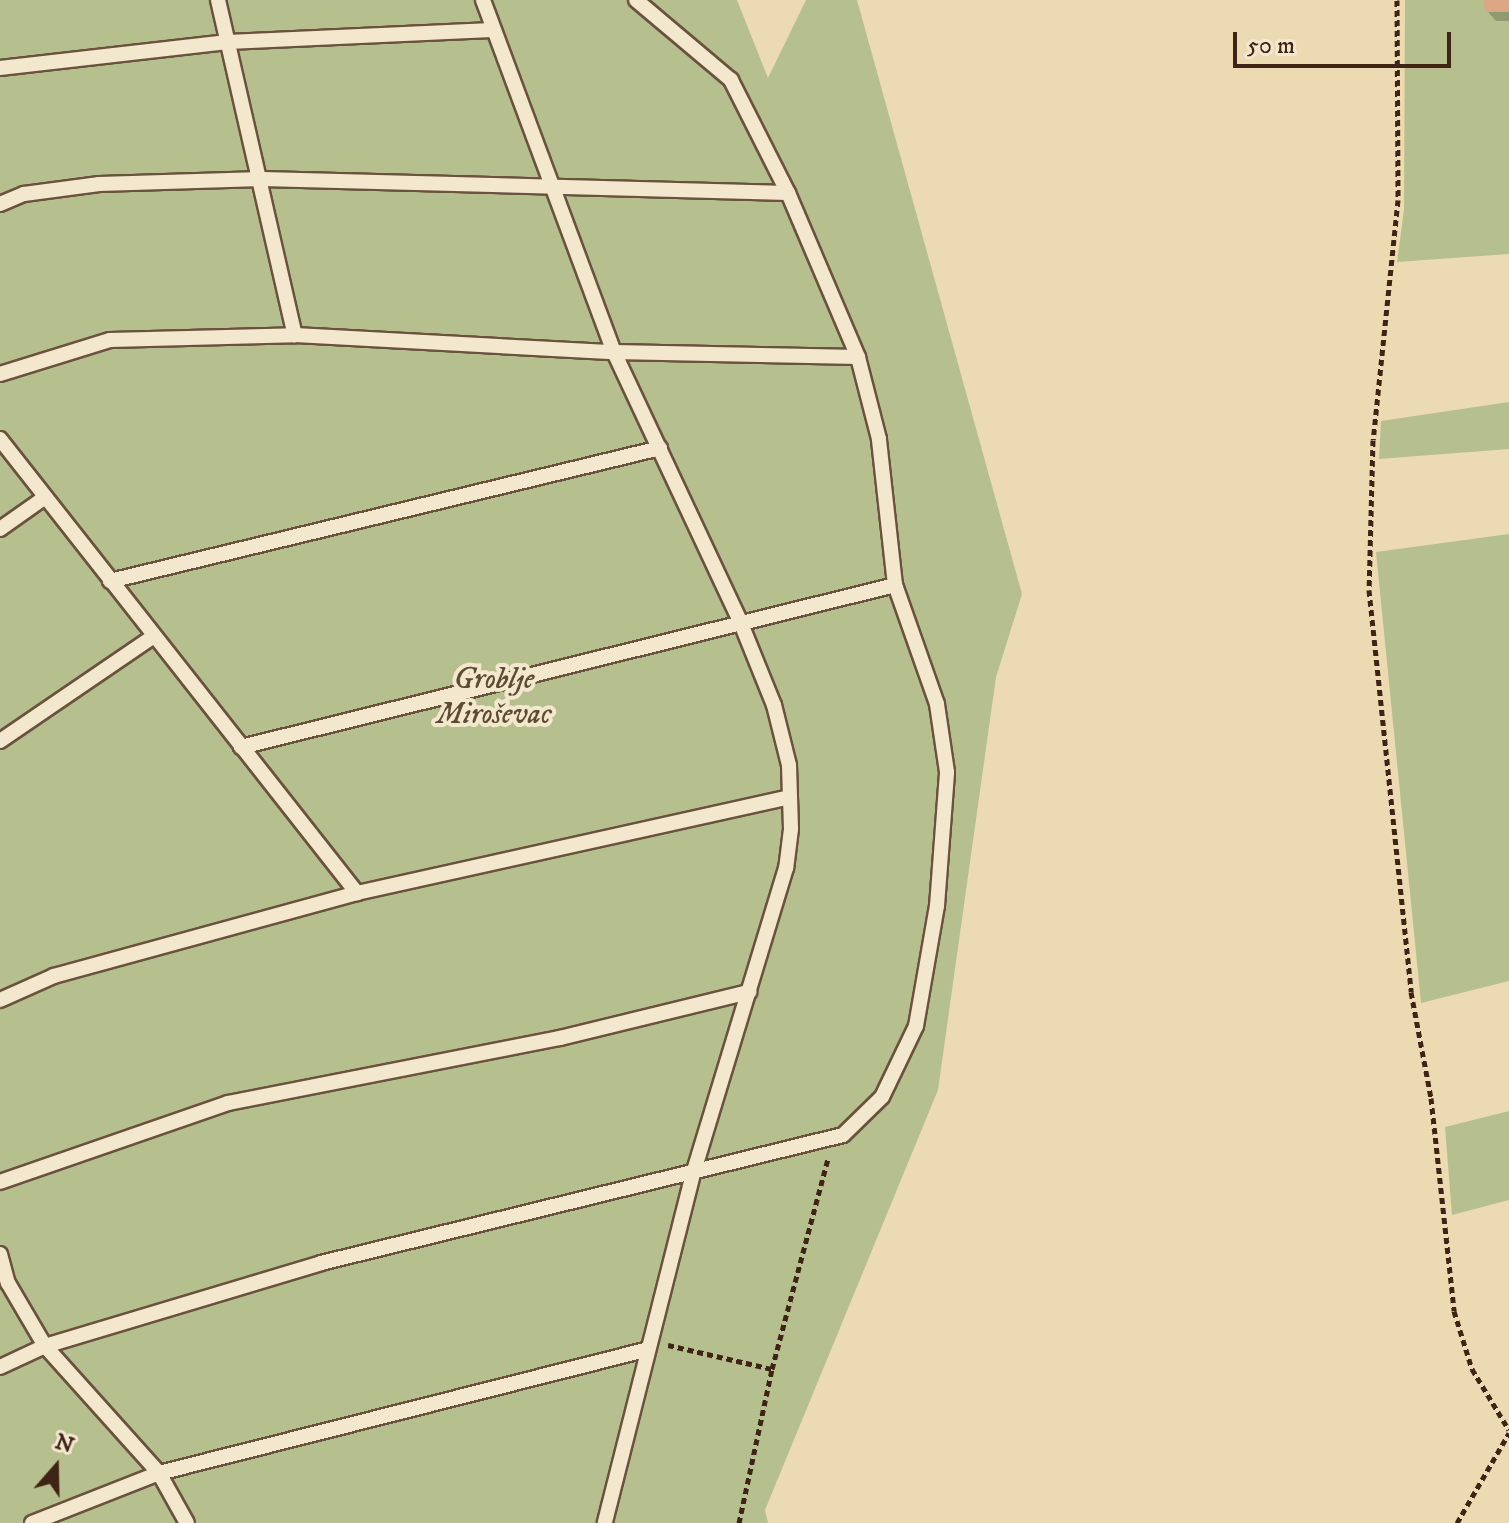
<!DOCTYPE html>
<html>
<head>
<meta charset="utf-8">
<style>
	body { margin:0 }
	#map { position:relative; width:1509px; height:1523px; overflow:hidden; background:#ecdab2; font-family:"IM FELL DW Pica",serif }
	div>[style] { position:absolute }
	.green>* { inset:0; background:#b6c08e }
	.shadow>* { inset:0; background:#0003 }
	.building>* { inset:0; background:#dda684 }
	.path>* { height:5px; margin-top:-2.5px; transform-origin:0; background:repeating-linear-gradient(90deg,#3f2416 0 6px,transparent 0 10px) }
	.roads { filter:drop-shadow(2px 0 #6a523d) drop-shadow(-2px 0 #6a523d) drop-shadow(0 2px #6a523d) drop-shadow(0 -2px #6a523d) }
	.lane>* { height:14px; margin:-7px; padding:0 7px; transform-origin:7px; border-radius:7px; background:#f3e7cd }
	span { translate:-50% -50%; white-space:nowrap; text-align:center; line-height:1.15; -webkit-text-stroke:8px #f3e7cd; paint-order:stroke }
	.park-label { font-size:30px; color:#5d4b34; font-style:italic }
	.north { position:absolute; left:16px; top:1427px; width:80px; height:80px; -webkit-text-stroke:6px #f3e7cd; paint-order:stroke; rotate:20deg; font-size:22px; font-weight:700; line-height:32px; text-align:center; color:#3f2416 }
	.north::after { content:''; display:block; margin:auto; width:28px; height:36px; background:#3f2416; clip-path:polygon(50% 0,100% 100%,50% 72%,0 100%) }
	.scale { position:absolute; left:1233px; top:32px; width:218px; height:36px; box-sizing:border-box; border:4px solid #3f2416; border-top:0; padding-left:10px; font-size:24px; line-height:28px; white-space:nowrap; color:#3f2416; -webkit-text-stroke:6px #f3e7cd; paint-order:stroke }
</style>
</head>
<body>
<div id="map">
	<div class="green">
		<div style="clip-path:polygon(0 0,737px 0,768px 78px,806px 0,857px 0,1022px 594px,996px 677px,938px 1090px,765px 1510px,768px 1523px,0 1523px)"></div>
		<div style="clip-path:polygon(1405px 0,1509px 0,1509px 254px,1397px 262px,1404px 210px)"></div>
		<div style="clip-path:polygon(1509px 402px,1509px 449px,1379px 459px,1381px 421px)"></div>
		<div style="clip-path:polygon(1509px 534px,1509px 981px,1421px 1003px,1376px 552px)"></div>
		<div style="clip-path:polygon(1509px 1111px,1509px 1200px,1452px 1215px,1445px 1127px)"></div>
	</div>
	<div class="shadow">
		<div style="clip-path:polygon(1487px 0,1509px 0,1509px 21px,1496px 21px,1487px 11px)"></div>
	</div>
	<div class="building">
		<div style="clip-path:polygon(1484px 0,1509px 0,1509px 12px,1485px 12px)"></div>
	</div>
	<div class="path">
		<div style="left:1397px;top:0;width:200px;rotate:89.7deg"></div>
		<div style="left:1398px;top:200px;width:241px;rotate:95.9deg"></div>
		<div style="left:1373px;top:440px;width:150px;rotate:91.5deg"></div>
		<div style="left:1369px;top:590px;width:404px;rotate:84deg"></div>
		<div style="left:1411px;top:992px;width:108px;rotate:79.3deg"></div>
		<div style="left:1431px;top:1098px;width:214px;rotate:83.8deg"></div>
		<div style="left:1454px;top:1311px;width:61px;rotate:72.8deg"></div>
		<div style="left:1472px;top:1369px;width:71px;rotate:58.8deg"></div>
		<div style="left:668px;top:1345px;width:107px;rotate:13deg"></div>
		<div style="left:739px;top:1523px;width:157px;rotate:-77.9deg"></div>
		<div style="left:772px;top:1369px;width:217px;rotate:-75.1deg"></div>
		<div style="left:1457px;top:1523px;width:104px;rotate:-60deg"></div>
	</div>
	<div class="roads">
		<div class="lane">
			<div style="left:218px;top:0;width:344px;rotate:77.1deg"></div>
			<div style="left:483px;top:0;width:376px;rotate:69.6deg"></div>
			<div style="left:614px;top:352px;width:297px;rotate:64.9deg"></div>
			<div style="left:740px;top:621px;width:91px;rotate:68deg"></div>
			<div style="left:774px;top:705px;width:62px;rotate:76deg"></div>
			<div style="left:789px;top:765px;width:64px;rotate:88.2deg"></div>
			<div style="left:791px;top:829px;width:39px;rotate:97deg"></div>
			<div style="left:786px;top:868px;width:316px;rotate:106.9deg"></div>
			<div style="left:694px;top:1170px;width:364px;rotate:104.2deg"></div>
			<div style="left:0;top:68px;width:229px;rotate:-6.5deg"></div>
			<div style="left:228px;top:42px;width:264px;rotate:-2.6deg"></div>
			<div style="left:0;top:204px;width:26px;rotate:-23deg"></div>
			<div style="left:24px;top:194px;width:76px;rotate:-7.6deg"></div>
			<div style="left:99px;top:184px;width:163px;rotate:-1.8deg"></div>
			<div style="left:262px;top:179px;width:526px;rotate:1.52deg"></div>
			<div style="left:0;top:374px;width:115px;rotate:-17.2deg"></div>
			<div style="left:110px;top:340px;width:185px;rotate:-1.5deg"></div>
			<div style="left:295px;top:335px;width:319px;rotate:3.1deg"></div>
			<div style="left:614px;top:352px;width:244px;rotate:1.2deg"></div>
			<div style="left:0;top:439px;width:578px;rotate:51.82deg"></div>
			<div style="left:0;top:529px;width:54px;rotate:-35.2deg"></div>
			<div style="left:110px;top:581px;width:566px;rotate:-13.59deg"></div>
			<div style="left:0;top:741px;width:186px;rotate:-34.3deg"></div>
			<div style="left:241px;top:747px;width:674px;rotate:-13.91deg"></div>
			<div style="left:0;top:1000px;width:59px;rotate:-24deg"></div>
			<div style="left:54px;top:976px;width:314px;rotate:-15.3deg"></div>
			<div style="left:357px;top:893px;width:443px;rotate:-12.5deg"></div>
			<div style="left:0;top:1182px;width:241px;rotate:-19.1deg"></div>
			<div style="left:228px;top:1103px;width:338px;rotate:-11.1deg"></div>
			<div style="left:560px;top:1038px;width:195px;rotate:-13.7deg"></div>
			<div style="left:0;top:1254px;width:30px;rotate:75deg"></div>
			<div style="left:8px;top:1283px;width:73px;rotate:59.6deg"></div>
			<div style="left:45px;top:1346px;width:171px;rotate:48.1deg"></div>
			<div style="left:159px;top:1473px;width:57px;rotate:60.8deg"></div>
			<div style="left:0;top:1367px;width:50px;rotate:-25deg"></div>
			<div style="left:45px;top:1346px;width:288px;rotate:-16.7deg"></div>
			<div style="left:321px;top:1263px;width:537px;rotate:-13.78deg"></div>
			<div style="left:843px;top:1135px;width:54px;rotate:-44.3deg"></div>
			<div style="left:882px;top:1097px;width:79px;rotate:-64.4deg"></div>
			<div style="left:916px;top:1026px;width:122px;rotate:-80.1deg"></div>
			<div style="left:937px;top:906px;width:134px;rotate:-85.7deg"></div>
			<div style="left:947px;top:772px;width:69px;rotate:-98.4deg"></div>
			<div style="left:937px;top:704px;width:126px;rotate:-109.4deg"></div>
			<div style="left:895px;top:585px;width:147px;rotate:-96.3deg"></div>
			<div style="left:879px;top:439px;width:85px;rotate:-104.4deg"></div>
			<div style="left:858px;top:357px;width:178px;rotate:-113.1deg"></div>
			<div style="left:788px;top:193px;width:127px;rotate:-116.8deg"></div>
			<div style="left:731px;top:80px;width:124px;rotate:-139.9deg"></div>
			<div style="left:32px;top:1523px;width:136px;rotate:-21.5deg"></div>
			<div style="left:159px;top:1473px;width:501px;rotate:-14.2deg"></div>
		</div>
	</div>
	<div class="park-label">
		<span style="left:494px;top:697px">Groblje<br>Miroševac</span>
	</div>
	<div class="north">N</div>
	<div class="scale">50 m</div>
</div>
</body>
</html>
